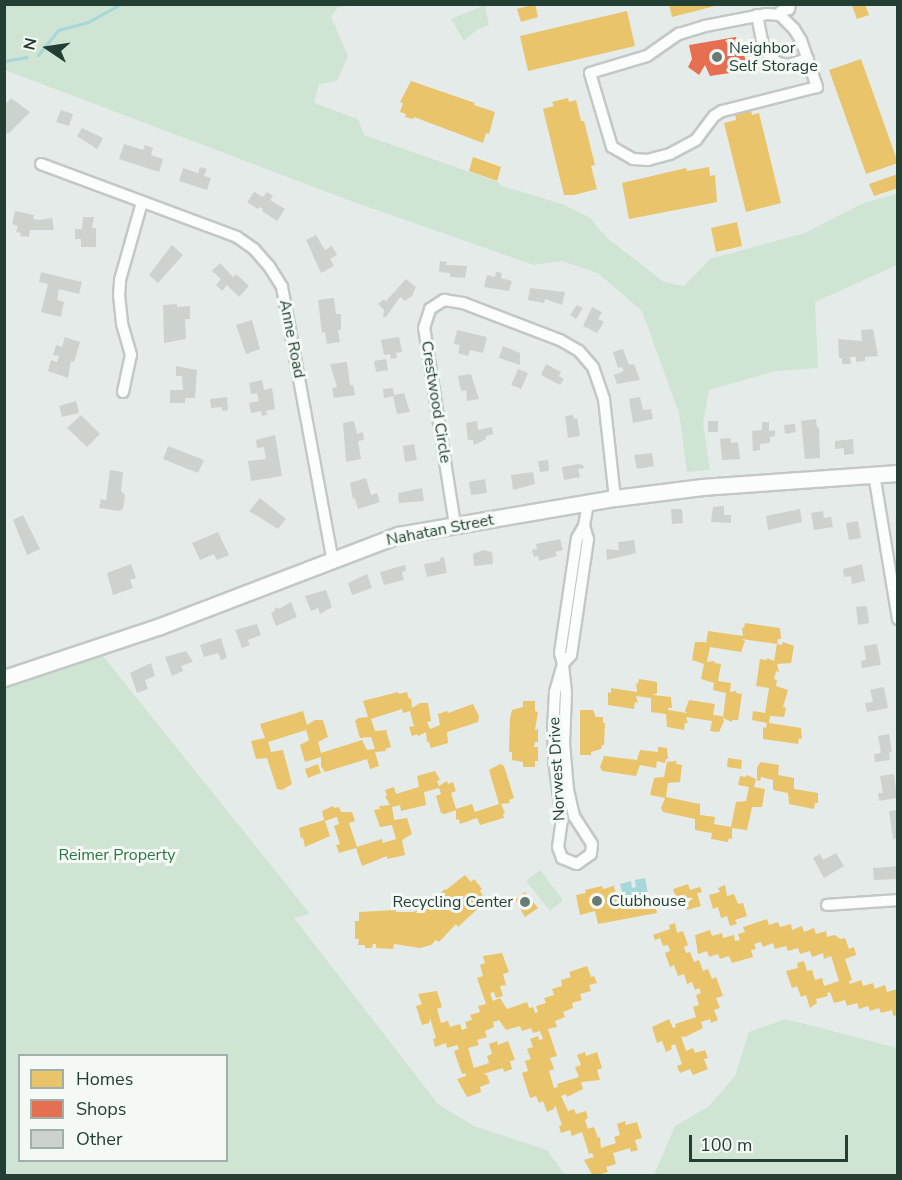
<!DOCTYPE html>
<html>
<head>
<meta charset="utf-8">
<style>
	body { margin:0 }
	#map { position:relative; width:902px; height:1180px; overflow:hidden; background:#e5ebe8; font-family:"Nunito Sans",sans-serif }
	div>[style] { position:absolute }
	.green>* { inset:0; background:#cfe4d3 }
	.water>* { inset:0; background:#a7d7d8 }
	.homes>* { inset:0; background:#e9c46a }
	.shops>* { inset:0; background:#e76f51 }
	.stream>* { height:3px; margin:-1.5px; padding:0 1.5px; transform-origin:1.5px; border-radius:1.5px; background:#a7d7d8 }
	.building>* { inset:0; background:#cdd2cf }
	.roads { filter:drop-shadow(2px 0 #c2c8c5) drop-shadow(-2px 0 #c2c8c5) drop-shadow(0 2px #c2c8c5) drop-shadow(0 -2px #c2c8c5) }
	.street>* { height:10px; margin:-5px; padding:0 5px; transform-origin:5px; border-radius:5px; background:#fbfcfc }
	.secondary>* { height:15px; margin:-7.5px; padding:0 7.5px; transform-origin:7.5px; border-radius:7.5px; background:#fbfcfc }
	.dots>* { width:16px; height:16px; translate:-50% -50%; box-sizing:border-box; border:3px solid #f4f9f6; border-radius:50% }
	span { translate:-50% -50%; white-space:nowrap; text-align:center; line-height:1.15; -webkit-text-stroke:6px #f4f9f6; paint-order:stroke }
	.poi-label { font-size:16px; color:#233f34 }
	.left { translate:0 -50%; text-align:left }
	.right { translate:-100% -50%; text-align:right }
	.street-label { font-size:16px; color:#233f34 }
	.park-label { font-size:16px; color:#2d7541 }
	.frame { position:absolute; inset:0; border:6px solid #233f34; pointer-events:none }
	.legend { position:absolute; left:18px; top:1054px; width:210px; height:108px; box-sizing:border-box; background:#f4f9f6; border:2px solid #a0afa8; margin:0; padding:8px 10px; list-style:none; font-size:18px; color:#233f34 }
	.legend li { display:flex; align-items:center; gap:12px; height:30px }
	.legend b { width:30px; border:2px solid #a0afa8 }
	.north { position:absolute; left:18px; top:18px; width:60px; height:60px; -webkit-text-stroke:4px #f4f9f6; paint-order:stroke; rotate:283deg; font-size:16px; font-weight:700; line-height:24px; text-align:center; color:#233f34 }
	.north::after { content:''; display:block; margin:auto; width:21px; height:27px; background:#233f34; clip-path:polygon(50% 0,100% 100%,50% 72%,0 100%) }
	.scale { position:absolute; left:689px; top:1135px; width:159px; height:27px; box-sizing:border-box; border:3px solid #233f34; border-top:0; padding-left:8px; font-size:18px; line-height:21px; white-space:nowrap; color:#233f34; -webkit-text-stroke:4px #f4f9f6; paint-order:stroke }
</style>
</head>
<body>
<div id="map">
	<div class="green">
		<div style="clip-path:polygon(5px 4px,352px 5px,337px 8px,331px 17px,348px 56px,337px 81px,319px 84px,314px 103px,358px 119px,364px 135px,498px 182px,502px 186px,562px 204px,589px 217px,607px 238px,664px 282px,684px 286px,710px 259px,805px 233px,866px 202px,897px 194px,897px 265px,815px 302px,818px 368px,775px 371px,709px 390px,703px 423px,710px 470px,687px 472px,679px 413px,642px 311px,598px 273px,562px 261px,534px 265px,351px 201px,5px 70px)"></div>
		<div style="clip-path:polygon(485px 5px,489px 25px,478px 29px,464px 41px,451px 19px)"></div>
		<div style="clip-path:polygon(evenodd,103px 656px,310px 914px,294px 918px,438px 1104px,474px 1126px,547px 1150px,565px 1175px,5px 1175px,5px 688px,103px 656px,20px 1056px,226px 1056px,226px 1160px,20px 1160px,20px 1056px)"></div>
		<div style="clip-path:polygon(540px 870px,563px 900px,550px 911px,526px 881px)"></div>
		<div style="clip-path:polygon(786px 1019px,897px 1048px,897px 1175px,654px 1175px,675px 1126px,708px 1107px,735px 1076px,749px 1032px)"></div>
	</div>
	<div class="water">
		<div style="clip-path:polygon(645px 878px,648px 893px,624px 899px,620px 884px,631px 881px,632px 888px,636px 887px,635px 880px)"></div>
	</div>
	<div class="homes">
		<div style="clip-path:polygon(535px 4px,538px 17px,521px 22px,517px 9px)"></div>
		<div style="clip-path:polygon(669px 4px,719px 4px,719px 5px,672px 17px)"></div>
		<div style="clip-path:polygon(865px 4px,869px 15px,857px 19px,852px 5px)"></div>
		<div style="clip-path:polygon(627px 11px,635px 46px,528px 71px,520px 36px)"></div>
		<div style="clip-path:polygon(861px 59px,898px 163px,866px 174px,829px 70px)"></div>
		<div style="clip-path:polygon(411px 81px,475px 103px,474px 105px,495px 112px,489px 134px,486px 133px,483px 143px,414px 117px,413px 119px,405px 117px,406px 114px,400px 112px,403px 103px,400px 102px)"></div>
		<div style="clip-path:polygon(568px 98px,569px 102px,576px 100px,581px 121px,584px 121px,595px 165px,591px 166px,597px 189px,574px 195px,564px 195px,543px 109px,554px 106px,552px 102px)"></div>
		<div style="clip-path:polygon(751px 111px,752px 115px,759px 113px,781px 203px,746px 212px,724px 123px,736px 120px,735px 114px)"></div>
		<div style="clip-path:polygon(473px 157px,501px 167px,497px 181px,469px 171px)"></div>
		<div style="clip-path:polygon(709px 167px,710px 176px,715px 175px,717px 202px,629px 219px,622px 183px,686px 168px,687px 171px)"></div>
		<div style="clip-path:polygon(898px 174px,898px 188px,874px 196px,869px 184px)"></div>
		<div style="clip-path:polygon(737px 222px,742px 246px,716px 252px,711px 228px)"></div>
		<div style="clip-path:polygon(745px 623px,780px 628px,781px 639px,778px 639px,777px 644px,782px 645px,783px 642px,794px 646px,791px 663px,777px 664px,779px 672px,776px 671px,774px 679px,777px 680px,776px 686px,788px 690px,783px 707px,786px 708px,784px 717px,770px 716px,769px 723px,801px 728px,802px 739px,799px 738px,798px 744px,763px 739px,763px 727px,766px 728px,767px 723px,752px 720px,753px 711px,765px 713px,769px 688px,756px 686px,760px 659px,767px 660px,767px 658px,774px 661px,777px 644px,742px 639px,745px 641px,741px 652px,710px 647px,707px 662px,715px 661px,714px 663px,721px 664px,718px 681px,731px 683px,730px 692px,736px 691px,736px 693px,742px 694px,738px 720px,732px 720px,732px 722px,723px 718px,726px 693px,713px 690px,714px 683px,701px 679px,704px 664px,692px 660px,695px 642px,705px 642px,706px 644px,708px 631px,743px 636px,742px 627px,744px 628px)"></div>
		<div style="clip-path:polygon(639px 679px,657px 682px,657px 693px,653px 695px,671px 697px,672px 708px,668px 708px,668px 710px,687px 713px,685px 711px,689px 700px,715px 704px,713px 715px,722px 716px,724px 721px,719px 732px,710px 731px,712px 721px,686px 717px,688px 723px,685px 723px,684px 730px,667px 727px,666px 714px,651px 712px,651px 698px,636px 696px,638px 703px,635px 702px,634px 709px,608px 705px,608px 692px,611px 693px,611px 688px,637px 692px,636px 683px,638px 684px)"></div>
		<div style="clip-path:polygon(398px 692px,398px 694px,407px 692px,409px 699px,411px 698px,412px 708px,420px 703px,428px 703px,431px 721px,427px 722px,430px 729px,440px 725px,438px 714px,447px 711px,448px 713px,473px 704px,479px 716px,478px 722px,447px 732px,448px 743px,431px 748px,429px 742px,427px 742px,426px 732px,418px 736px,417px 734px,412px 736px,409px 727px,414px 726px,410px 711px,403px 713px,402px 709px,371px 719px,375px 731px,386px 730px,391px 747px,385px 749px,386px 751px,375px 752px,379px 766px,370px 769px,367px 759px,325px 772px,321px 766px,321px 757px,305px 762px,300px 745px,309px 740px,306px 730px,268px 742px,271px 752px,283px 750px,292px 784px,282px 790px,277px 789px,267px 758px,256px 759px,251px 741px,265px 738px,260px 724px,303px 711px,307px 725px,315px 720px,323px 720px,328px 737px,318px 742px,321px 753px,362px 740px,367px 750px,375px 749px,371px 737px,360px 738px,355px 721px,358px 718px,368px 717px,363px 701px)"></div>
		<div style="clip-path:polygon(523px 701px,535px 701px,535px 711px,538px 712px,535px 730px,538px 729px,538px 742px,535px 742px,534px 747px,538px 747px,538px 761px,535px 761px,535px 767px,523px 767px,523px 762px,512px 760px,512px 752px,509px 752px,510px 718px,512px 710px,523px 707px)"></div>
		<div style="clip-path:polygon(580px 710px,593px 710px,596px 717px,603px 717px,603px 723px,605px 723px,604px 745px,602px 745px,601px 749px,591px 752px,591px 755px,580px 755px)"></div>
		<div style="clip-path:polygon(658px 747px,667px 748px,668px 759px,666px 759px,665px 763px,657px 761px,656px 768px,640px 765px,636px 776px,602px 771px,600px 767px,604px 756px,637px 760px,640px 750px,658px 752px)"></div>
		<div style="clip-path:polygon(728px 758px,742px 760px,741px 769px,727px 767px)"></div>
		<div style="clip-path:polygon(677px 761px,676px 764px,682px 765px,680px 782px,668px 783px,666px 797px,700px 804px,700px 815px,715px 817px,714px 824px,731px 827px,736px 802px,746px 801px,749px 787px,738px 785px,740px 776px,746px 777px,746px 775px,756px 779px,754px 787px,765px 789px,762px 807px,752px 807px,747px 830px,732px 828px,732px 839px,729px 838px,728px 842px,711px 839px,712px 833px,695px 830px,695px 819px,663px 812px,661px 808px,665px 798px,650px 795px,654px 778px,664px 777px,667px 762px)"></div>
		<div style="clip-path:polygon(761px 762px,779px 765px,778px 775px,794px 778px,794px 789px,818px 793px,818px 803px,815px 803px,814px 809px,789px 804px,788px 793px,773px 790px,773px 780px,761px 777px,760px 781px,757px 780px,757px 767px)"></div>
		<div style="clip-path:polygon(318px 764px,321px 773px,308px 778px,305px 769px)"></div>
		<div style="clip-path:polygon(500px 764px,504px 766px,514px 798px,509px 800px,510px 803px,501px 804px,505px 813px,503px 814px,504px 818px,480px 825px,477px 818px,460px 824px,459px 819px,456px 820px,456px 810px,445px 814px,441px 813px,436px 796px,441px 794px,439px 788px,424px 792px,426px 805px,401px 811px,400px 805px,392px 807px,394px 820px,407px 818px,412px 834px,402px 840px,405px 855px,387px 859px,387px 856px,362px 866px,356px 848px,339px 853px,336px 845px,340px 844px,334px 826px,339px 824px,337px 817px,325px 821px,330px 836px,305px 847px,303px 838px,301px 839px,299px 828px,324px 820px,322px 811px,333px 806px,334px 808px,339px 807px,341px 812px,352px 812px,355px 821px,349px 823px,357px 847px,382px 839px,383px 843px,396px 839px,392px 825px,380px 827px,374px 810px,380px 809px,379px 806px,390px 805px,385px 796px,387px 796px,385px 790px,394px 787px,396px 794px,419px 787px,417px 776px,435px 771px,440px 780px,437px 781px,439px 786px,447px 781px,448px 784px,453px 782px,456px 791px,451px 793px,456px 809px,472px 804px,475px 812px,499px 804px,489px 770px)"></div>
		<div style="clip-path:polygon(465px 875px,471px 882px,474px 879px,482px 889px,480px 891px,486px 901px,458px 927px,456px 924px,439px 942px,436px 940px,431px 945px,420px 948px,394px 944px,393px 949px,376px 948px,376px 944px,373px 944px,372px 948px,365px 948px,365px 945px,358px 945px,359px 939px,355px 939px,355px 921px,359px 921px,359px 912px,396px 910px,396px 912px,413px 912px,425px 908px,445px 889px,446px 890px)"></div>
		<div style="clip-path:polygon(688px 884px,690px 890px,700px 887px,702px 892px,697px 893px,701px 906px,687px 910px,685px 904px,675px 907px,673px 901px,677px 900px,673px 889px)"></div>
		<div style="clip-path:polygon(725px 885px,727px 896px,734px 894px,738px 904px,743px 903px,747px 916px,735px 920px,737px 924px,730px 926px,727px 916px,721px 918px,718px 907px,713px 909px,709px 895px,720px 892px,718px 888px)"></div>
		<div style="clip-path:polygon(602px 886px,603px 889px,614px 886px,619px 907px,621px 904px,653px 897px,657px 913px,598px 924px,595px 911px,580px 915px,576px 895px,586px 893px,585px 890px)"></div>
		<div style="clip-path:polygon(525px 892px,538px 908px,525px 917px,515px 900px)"></div>
		<div style="clip-path:polygon(767px 919px,769px 925px,778px 922px,780px 927px,791px 924px,792px 930px,802px 926px,804px 932px,814px 928px,816px 934px,826px 931px,827px 937px,835px 935px,840px 939px,845px 938px,849px 949px,854px 947px,856px 955px,845px 959px,852px 980px,849px 981px,850px 984px,861px 980px,863px 986px,873px 983px,875px 989px,885px 985px,887px 992px,897px 989px,898px 1015px,893px 1016px,892px 1010px,881px 1013px,879px 1008px,870px 1011px,868px 1006px,859px 1009px,857px 1003px,847px 1006px,845px 1000px,834px 1003px,830px 992px,827px 993px,828px 996px,816px 999px,817px 1003px,810px 1008px,806px 995px,801px 997px,797px 986px,792px 988px,786px 971px,798px 968px,797px 963px,804px 961px,807px 971px,812px 970px,815px 980px,822px 978px,824px 986px,839px 981px,831px 956px,824px 959px,823px 953px,812px 957px,810px 951px,800px 954px,798px 948px,788px 951px,786px 946px,775px 949px,773px 943px,763px 947px,761px 942px,754px 944px,756px 949px,751px 950px,753px 957px,732px 963px,729px 956px,720px 959px,718px 954px,709px 957px,707px 951px,698px 954px,695px 935px,710px 930px,712px 936px,722px 933px,723px 938px,734px 935px,735px 941px,740px 940px,738px 934px,745px 932px,743px 927px)"></div>
		<div style="clip-path:polygon(675px 923px,677px 933px,683px 931px,688px 945px,684px 947px,686px 953px,690px 952px,694px 962px,699px 960px,703px 971px,708px 969px,712px 979px,716px 977px,723px 996px,716px 998px,720px 1008px,714px 1010px,718px 1020px,711px 1023px,710px 1019px,701px 1022px,703px 1028px,685px 1037px,681px 1036px,686px 1051px,693px 1048px,695px 1053px,705px 1050px,708px 1058px,704px 1059px,708px 1069px,693px 1075px,690px 1069px,680px 1073px,677px 1066px,682px 1064px,675px 1044px,671px 1046px,672px 1049px,666px 1052px,662px 1041px,657px 1043px,652px 1027px,669px 1019px,673px 1028px,676px 1027px,675px 1024px,696px 1017px,693px 1007px,699px 1005px,696px 995px,701px 993px,699px 988px,695px 990px,692px 982px,687px 984px,684px 974px,678px 976px,674px 965px,670px 967px,665px 953px,670px 951px,668px 945px,663px 946px,660px 938px,655px 940px,653px 935px,670px 929px,669px 925px)"></div>
		<div style="clip-path:polygon(502px 953px,509px 972px,503px 974px,506px 985px,500px 986px,503px 996px,496px 998px,494px 992px,490px 993px,493px 1001px,500px 998px,507px 1009px,527px 1002px,529px 1008px,533px 1007px,535px 1013px,538px 1012px,536px 1006px,546px 1003px,544px 998px,554px 995px,552px 989px,562px 986px,561px 980px,571px 977px,569px 972px,587px 966px,591px 977px,594px 976px,597px 983px,589px 985px,591px 991px,580px 994px,582px 1000px,572px 1003px,573px 1008px,563px 1012px,565px 1017px,555px 1021px,557px 1027px,548px 1029px,557px 1056px,550px 1058px,554px 1069px,549px 1071px,554px 1088px,558px 1087px,557px 1084px,579px 1077px,575px 1067px,581px 1065px,577px 1055px,585px 1052px,586px 1056px,597px 1052px,602px 1068px,597px 1070px,600px 1080px,581px 1082px,583px 1089px,567px 1097px,566px 1094px,561px 1096px,568px 1111px,574px 1109px,576px 1114px,586px 1111px,588px 1118px,585px 1120px,588px 1129px,594px 1127px,598px 1138px,600px 1137px,601px 1148px,616px 1143px,614px 1137px,620px 1135px,617px 1124px,625px 1121px,626px 1125px,637px 1122px,642px 1138px,635px 1140px,638px 1150px,631px 1152px,630px 1148px,613px 1153px,616px 1164px,606px 1167px,608px 1172px,593px 1176px,584px 1160px,594px 1157px,592px 1153px,589px 1154px,582px 1132px,572px 1136px,570px 1130px,561px 1133px,559px 1126px,562px 1125px,555px 1105px,554px 1109px,547px 1112px,543px 1101px,539px 1103px,536px 1096px,530px 1098px,522px 1073px,528px 1071px,525px 1061px,531px 1059px,527px 1049px,533px 1047px,530px 1039px,538px 1036px,539px 1040px,543px 1039px,540px 1031px,533px 1033px,531px 1028px,522px 1031px,520px 1026px,506px 1030px,499px 1020px,493px 1022px,494px 1027px,485px 1031px,487px 1037px,477px 1040px,479px 1045px,468px 1048px,474px 1068px,489px 1063px,487px 1056px,492px 1054px,489px 1044px,497px 1041px,498px 1045px,508px 1041px,515px 1060px,510px 1061px,512px 1069px,504px 1072px,503px 1068px,483px 1074px,487px 1075px,490px 1083px,480px 1087px,481px 1092px,467px 1097px,457px 1079px,466px 1076px,465px 1073px,462px 1074px,454px 1051px,459px 1049px,457px 1045px,447px 1048px,446px 1043px,435px 1047px,433px 1039px,436px 1038px,430px 1018px,429px 1023px,422px 1025px,416px 1006px,422px 1004px,418px 994px,437px 991px,442px 1007px,437px 1009px,441px 1023px,448px 1021px,450px 1027px,460px 1024px,462px 1030px,467px 1028px,465px 1022px,472px 1020px,470px 1015px,480px 1012px,478px 1006px,486px 1004px,477px 978px,483px 976px,480px 965px,485px 963px,483px 956px)"></div>
	</div>
	<div class="shops">
		<div style="clip-path:polygon(736px 37px,738px 47px,742px 46px,747px 67px,742px 68px,743px 71px,710px 76px,705px 65px,699px 75px,688px 67px,692px 59px,689px 45px)"></div>
	</div>
	<div class="stream">
		<div style="left:38px;top:55px;width:32px;rotate:-51deg"></div>
		<div style="left:58px;top:30px;width:31px;rotate:-15deg"></div>
		<div style="left:88px;top:22px;width:38px;rotate:-29deg"></div>
		<div style="left:4px;top:61px;width:23px;rotate:-10deg"></div>
	</div>
	<div class="building">
		<div style="clip-path:polygon(11px 98px,30px 112px,8px 134px,4px 131px,4px 106px)"></div>
		<div style="clip-path:polygon(61px 110px,73px 114px,69px 126px,56px 122px)"></div>
		<div style="clip-path:polygon(82px 128px,103px 138px,97px 149px,77px 136px)"></div>
		<div style="clip-path:polygon(124px 144px,143px 150px,145px 145px,153px 148px,151px 155px,163px 159px,159px 172px,119px 159px)"></div>
		<div style="clip-path:polygon(200px 167px,207px 169px,204px 176px,211px 178px,207px 190px,179px 181px,183px 168px,198px 173px)"></div>
		<div style="clip-path:polygon(254px 192px,263px 197px,267px 192px,273px 196px,270px 200px,285px 209px,277px 221px,262px 211px,263px 209px,260px 207px,258px 209px,247px 202px)"></div>
		<div style="clip-path:polygon(15px 211px,34px 215px,33px 219px,39px 220px,52px 218px,54px 230px,30px 230px,29px 237px,20px 236px,21px 233px,16px 232px,18px 226px,12px 224px)"></div>
		<div style="clip-path:polygon(83px 217px,94px 217px,92px 228px,96px 228px,96px 247px,81px 247px,81px 239px,75px 239px,75px 229px,82px 229px)"></div>
		<div style="clip-path:polygon(316px 235px,325px 250px,332px 246px,337px 255px,330px 259px,334px 266px,321px 273px,306px 240px)"></div>
		<div style="clip-path:polygon(172px 245px,183px 255px,158px 283px,149px 275px)"></div>
		<div style="clip-path:polygon(440px 261px,447px 262px,446px 265px,467px 266px,465px 278px,450px 277px,450px 273px,439px 272px)"></div>
		<div style="clip-path:polygon(220px 263px,233px 277px,236px 274px,249px 286px,239px 297px,227px 285px,222px 291px,216px 285px,221px 279px,212px 271px)"></div>
		<div style="clip-path:polygon(41px 272px,82px 282px,79px 294px,59px 289px,57px 300px,64px 302px,61px 317px,41px 312px,48px 284px,39px 282px)"></div>
		<div style="clip-path:polygon(496px 272px,502px 273px,501px 278px,512px 281px,509px 291px,484px 287px,487px 275px,495px 277px)"></div>
		<div style="clip-path:polygon(406px 279px,416px 287px,412px 296px,405px 301px,400px 297px,386px 317px,383px 317px,384px 310px,378px 304px,384px 299px,386px 301px)"></div>
		<div style="clip-path:polygon(530px 288px,565px 292px,562px 305px,545px 299px,544px 303px,528px 300px)"></div>
		<div style="clip-path:polygon(334px 298px,336px 314px,341px 314px,341px 330px,338px 330px,340px 342px,327px 344px,325px 332px,322px 333px,318px 300px)"></div>
		<div style="clip-path:polygon(177px 304px,177px 307px,190px 306px,190px 319px,185px 319px,186px 339px,164px 343px,163px 305px)"></div>
		<div style="clip-path:polygon(577px 305px,583px 308px,576px 319px,570px 315px)"></div>
		<div style="clip-path:polygon(592px 307px,602px 312px,598px 319px,604px 322px,597px 333px,583px 326px)"></div>
		<div style="clip-path:polygon(252px 320px,260px 349px,246px 354px,236px 325px)"></div>
		<div style="clip-path:polygon(873px 329px,878px 356px,865px 357px,865px 361px,856px 362px,856px 357px,850px 357px,851px 364px,842px 364px,842px 358px,839px 358px,838px 339px,862px 341px,861px 330px)"></div>
		<div style="clip-path:polygon(457px 330px,487px 337px,483px 353px,470px 350px,468px 356px,458px 353px,460px 345px,454px 344px)"></div>
		<div style="clip-path:polygon(65px 337px,80px 342px,74px 362px,71px 361px,68px 378px,48px 371px,51px 360px,57px 362px,59px 356px,53px 355px,56px 345px,62px 347px)"></div>
		<div style="clip-path:polygon(399px 337px,402px 352px,396px 353px,397px 358px,391px 359px,390px 354px,384px 355px,381px 340px)"></div>
		<div style="clip-path:polygon(503px 346px,520px 353px,520px 365px,499px 358px)"></div>
		<div style="clip-path:polygon(623px 349px,629px 365px,634px 364px,640px 380px,617px 384px,614px 375px,624px 371px,622px 367px,618px 368px,613px 352px)"></div>
		<div style="clip-path:polygon(386px 359px,388px 370px,376px 372px,374px 361px)"></div>
		<div style="clip-path:polygon(347px 362px,350px 385px,353px 385px,355px 395px,334px 398px,332px 388px,337px 387px,330px 364px)"></div>
		<div style="clip-path:polygon(546px 364px,561px 372px,559px 376px,564px 379px,560px 385px,541px 375px)"></div>
		<div style="clip-path:polygon(176px 366px,197px 370px,195px 398px,185px 398px,185px 403px,170px 403px,170px 390px,183px 390px,182px 376px,176px 376px)"></div>
		<div style="clip-path:polygon(518px 369px,528px 373px,521px 389px,511px 385px)"></div>
		<div style="clip-path:polygon(471px 374px,479px 399px,467px 401px,466px 390px,461px 391px,458px 376px)"></div>
		<div style="clip-path:polygon(262px 380px,264px 390px,272px 388px,275px 409px,266px 411px,267px 415px,262px 416px,261px 411px,251px 413px,249px 403px,259px 401px,257px 393px,251px 394px,249px 383px)"></div>
		<div style="clip-path:polygon(393px 388px,394px 395px,404px 393px,410px 412px,397px 414px,393px 396px,384px 398px,383px 389px)"></div>
		<div style="clip-path:polygon(227px 397px,228px 410px,222px 411px,222px 407px,211px 408px,210px 399px)"></div>
		<div style="clip-path:polygon(640px 397px,643px 410px,651px 409px,653px 419px,633px 423px,629px 399px)"></div>
		<div style="clip-path:polygon(76px 401px,79px 413px,62px 417px,59px 406px)"></div>
		<div style="clip-path:polygon(81px 415px,100px 434px,87px 447px,67px 428px)"></div>
		<div style="clip-path:polygon(573px 415px,574px 419px,577px 418px,580px 436px,568px 438px,565px 416px)"></div>
		<div style="clip-path:polygon(816px 419px,817px 428px,819px 427px,820px 458px,805px 459px,801px 421px)"></div>
		<div style="clip-path:polygon(354px 421px,357px 434px,363px 432px,364px 440px,358px 441px,361px 459px,346px 462px,343px 423px)"></div>
		<div style="clip-path:polygon(477px 421px,478px 430px,492px 427px,493px 434px,486px 436px,486px 439px,474px 445px,473px 440px,468px 440px,466px 423px)"></div>
		<div style="clip-path:polygon(708px 421px,718px 421px,718px 432px,708px 432px)"></div>
		<div style="clip-path:polygon(762px 422px,769px 422px,769px 431px,775px 430px,775px 436px,770px 437px,770px 443px,760px 444px,760px 450px,753px 451px,752px 431px,762px 430px)"></div>
		<div style="clip-path:polygon(795px 424px,796px 432px,785px 434px,784px 425px)"></div>
		<div style="clip-path:polygon(275px 435px,282px 476px,251px 481px,248px 461px,266px 459px,264px 447px,257px 448px,256px 440px)"></div>
		<div style="clip-path:polygon(731px 438px,731px 443px,738px 442px,740px 459px,722px 460px,720px 439px)"></div>
		<div style="clip-path:polygon(853px 439px,854px 454px,844px 455px,844px 448px,835px 449px,835px 441px)"></div>
		<div style="clip-path:polygon(414px 444px,417px 460px,405px 462px,403px 446px)"></div>
		<div style="clip-path:polygon(168px 446px,204px 460px,198px 473px,163px 459px)"></div>
		<div style="clip-path:polygon(652px 453px,654px 466px,637px 469px,634px 455px)"></div>
		<div style="clip-path:polygon(548px 460px,549px 471px,540px 472px,538px 461px)"></div>
		<div style="clip-path:polygon(578px 464px,583px 465px,584px 468px,578px 469px,580px 477px,564px 480px,562px 467px)"></div>
		<div style="clip-path:polygon(110px 470px,123px 472px,121px 491px,125px 495px,123px 509px,119px 511px,99px 508px,101px 499px,106px 500px)"></div>
		<div style="clip-path:polygon(533px 472px,535px 484px,513px 490px,511px 475px)"></div>
		<div style="clip-path:polygon(366px 478px,371px 495px,377px 493px,380px 502px,358px 509px,355px 498px,353px 499px,350px 483px)"></div>
		<div style="clip-path:polygon(485px 479px,487px 493px,471px 495px,469px 482px)"></div>
		<div style="clip-path:polygon(422px 488px,424px 501px,399px 503px,398px 493px)"></div>
		<div style="clip-path:polygon(260px 498px,286px 519px,278px 529px,249px 511px)"></div>
		<div style="clip-path:polygon(724px 506px,724px 515px,731px 515px,731px 523px,711px 522px,713px 507px)"></div>
		<div style="clip-path:polygon(671px 509px,682px 509px,683px 523px,672px 524px)"></div>
		<div style="clip-path:polygon(800px 509px,802px 522px,768px 530px,766px 516px)"></div>
		<div style="clip-path:polygon(823px 511px,824px 518px,831px 517px,833px 527px,814px 530px,811px 513px)"></div>
		<div style="clip-path:polygon(23px 515px,40px 549px,27px 555px,13px 520px)"></div>
		<div style="clip-path:polygon(858px 521px,861px 538px,849px 540px,846px 523px)"></div>
		<div style="clip-path:polygon(218px 532px,229px 555px,217px 560px,214px 554px,200px 560px,192px 543px)"></div>
		<div style="clip-path:polygon(560px 539px,563px 550px,555px 552px,557px 556px,539px 561px,538px 556px,534px 557px,532px 550px,537px 549px,536px 544px)"></div>
		<div style="clip-path:polygon(634px 540px,636px 553px,607px 560px,606px 549px,619px 550px,618px 542px)"></div>
		<div style="clip-path:polygon(483px 550px,492px 552px,493px 564px,474px 566px,473px 554px)"></div>
		<div style="clip-path:polygon(444px 557px,447px 573px,427px 577px,424px 564px,440px 561px,440px 558px)"></div>
		<div style="clip-path:polygon(131px 564px,136px 578px,130px 580px,133px 588px,113px 595px,107px 573px)"></div>
		<div style="clip-path:polygon(862px 564px,865px 581px,852px 584px,851px 576px,844px 577px,843px 569px)"></div>
		<div style="clip-path:polygon(405px 565px,406px 571px,402px 572px,404px 580px,384px 585px,380px 572px)"></div>
		<div style="clip-path:polygon(367px 574px,372px 588px,352px 595px,348px 583px)"></div>
		<div style="clip-path:polygon(326px 590px,332px 607px,320px 614px,318px 608px,311px 611px,305px 596px)"></div>
		<div style="clip-path:polygon(291px 602px,297px 617px,276px 626px,271px 613px,275px 611px,274px 609px,278px 607px,279px 609px)"></div>
		<div style="clip-path:polygon(867px 606px,869px 623px,858px 625px,856px 607px)"></div>
		<div style="clip-path:polygon(257px 624px,261px 635px,248px 640px,250px 645px,242px 648px,235px 630px)"></div>
		<div style="clip-path:polygon(221px 638px,227px 658px,221px 660px,218px 653px,204px 657px,200px 645px)"></div>
		<div style="clip-path:polygon(877px 644px,881px 665px,862px 668px,861px 661px,866px 660px,864px 646px)"></div>
		<div style="clip-path:polygon(186px 651px,193px 662px,181px 666px,183px 671px,172px 676px,165px 657px)"></div>
		<div style="clip-path:polygon(151px 663px,155px 676px,145px 680px,148px 689px,137px 693px,130px 673px)"></div>
		<div style="clip-path:polygon(884px 687px,888px 708px,867px 712px,865px 703px,873px 702px,870px 690px)"></div>
		<div style="clip-path:polygon(889px 734px,892px 752px,889px 752px,890px 760px,875px 762px,874px 754px,881px 753px,878px 736px)"></div>
		<div style="clip-path:polygon(894px 774px,897px 798px,879px 801px,878px 793px,883px 793px,880px 776px)"></div>
		<div style="clip-path:polygon(898px 810px,898px 838px,893px 839px,889px 811px)"></div>
		<div style="clip-path:polygon(836px 853px,844px 866px,824px 878px,813px 858px,820px 854px,823px 860px)"></div>
		<div style="clip-path:polygon(898px 866px,898px 879px,874px 880px,873px 868px)"></div>
	</div>
	<div class="roads">
		<div class="street">
			<div style="left:781px;top:11px;width:8px;rotate:-14deg"></div>
			<div style="left:789px;top:9px;width:5px;rotate:-79deg"></div>
			<div style="left:767px;top:14px;width:13px;rotate:4deg"></div>
			<div style="left:780px;top:15px;width:20px;rotate:45deg"></div>
			<div style="left:794px;top:29px;width:13px;rotate:58deg"></div>
			<div style="left:801px;top:40px;width:50px;rotate:71.2deg"></div>
			<div style="left:817px;top:87px;width:98px;rotate:165.8deg"></div>
			<div style="left:722px;top:111px;width:9px;rotate:148deg"></div>
			<div style="left:714px;top:116px;width:30px;rotate:127deg"></div>
			<div style="left:696px;top:140px;width:30px;rotate:152deg"></div>
			<div style="left:670px;top:154px;width:23px;rotate:165deg"></div>
			<div style="left:648px;top:160px;width:15px;rotate:-176deg"></div>
			<div style="left:633px;top:159px;width:24px;rotate:-150deg"></div>
			<div style="left:612px;top:147px;width:77px;rotate:-106.6deg"></div>
			<div style="left:590px;top:73px;width:59px;rotate:-16.6deg"></div>
			<div style="left:647px;top:56px;width:39px;rotate:-35deg"></div>
			<div style="left:679px;top:34px;width:27px;rotate:-17deg"></div>
			<div style="left:705px;top:26px;width:63px;rotate:-11deg"></div>
			<div style="left:757px;top:15px;width:32px;rotate:79deg"></div>
			<div style="left:763px;top:46px;width:12px;rotate:59deg"></div>
			<div style="left:769px;top:56px;width:11px;rotate:38deg"></div>
			<div style="left:778px;top:63px;width:10px;rotate:11deg"></div>
			<div style="left:788px;top:65px;width:21px;rotate:-17deg"></div>
			<div style="left:41px;top:164px;width:209px;rotate:20.4deg"></div>
			<div style="left:237px;top:237px;width:21px;rotate:35deg"></div>
			<div style="left:254px;top:249px;width:23px;rotate:49deg"></div>
			<div style="left:269px;top:266px;width:25px;rotate:58deg"></div>
			<div style="left:282px;top:287px;width:276px;rotate:79.5deg"></div>
			<div style="left:123px;top:392px;width:38px;rotate:-78deg"></div>
			<div style="left:131px;top:355px;width:33px;rotate:-106deg"></div>
			<div style="left:122px;top:323px;width:27px;rotate:-96deg"></div>
			<div style="left:119px;top:296px;width:16px;rotate:-86deg"></div>
			<div style="left:120px;top:280px;width:81px;rotate:-74.2deg"></div>
			<div style="left:874px;top:474px;width:147px;rotate:80.6deg"></div>
			<div style="left:455px;top:525px;width:199px;rotate:-98.9deg"></div>
			<div style="left:424px;top:328px;width:20px;rotate:-72deg"></div>
			<div style="left:430px;top:309px;width:17px;rotate:-33deg"></div>
			<div style="left:444px;top:300px;width:19px;rotate:9deg"></div>
			<div style="left:463px;top:303px;width:104px;rotate:20.9deg"></div>
			<div style="left:560px;top:340px;width:22px;rotate:30deg"></div>
			<div style="left:579px;top:351px;width:21px;rotate:49deg"></div>
			<div style="left:593px;top:367px;width:34px;rotate:71deg"></div>
			<div style="left:604px;top:399px;width:100px;rotate:83.7deg"></div>
			<div style="left:584px;top:526px;width:14px;rotate:73deg"></div>
			<div style="left:588px;top:539px;width:117px;rotate:98.3deg"></div>
			<div style="left:571px;top:655px;width:12px;rotate:132deg"></div>
			<div style="left:563px;top:664px;width:29px;rotate:106deg"></div>
			<div style="left:555px;top:692px;width:35px;rotate:93deg"></div>
			<div style="left:553px;top:727px;width:33px;rotate:88deg"></div>
			<div style="left:554px;top:760px;width:60px;rotate:82.3deg"></div>
			<div style="left:562px;top:819px;width:28px;rotate:98deg"></div>
			<div style="left:558px;top:847px;width:12px;rotate:70deg"></div>
			<div style="left:562px;top:858px;width:16px;rotate:22deg"></div>
			<div style="left:577px;top:864px;width:17px;rotate:-36deg"></div>
			<div style="left:591px;top:854px;width:10px;rotate:-84deg"></div>
			<div style="left:592px;top:844px;width:33px;rotate:-123deg"></div>
			<div style="left:574px;top:816px;width:27px;rotate:-103deg"></div>
			<div style="left:568px;top:790px;width:47px;rotate:-94.9deg"></div>
			<div style="left:564px;top:743px;width:50px;rotate:-87.7deg"></div>
			<div style="left:566px;top:693px;width:29px;rotate:-96deg"></div>
			<div style="left:563px;top:664px;width:11px;rotate:-105deg"></div>
			<div style="left:560px;top:653px;width:116px;rotate:-81.6deg"></div>
			<div style="left:577px;top:538px;width:14px;rotate:-60deg"></div>
			<div style="left:584px;top:526px;width:23px;rotate:-80deg"></div>
			<div style="left:827px;top:905px;width:71px;rotate:-4deg"></div>
		</div>
		<div class="secondary">
			<div style="left:4px;top:678px;width:164px;rotate:-18.4deg"></div>
			<div style="left:160px;top:626px;width:255px;rotate:-20.9deg"></div>
			<div style="left:398px;top:535px;width:220px;rotate:-9.7deg"></div>
			<div style="left:615px;top:498px;width:88px;rotate:-7.2deg"></div>
			<div style="left:702px;top:487px;width:196px;rotate:-4.1deg"></div>
		</div>
	</div>
	<div class="dots">
		<div style="left:717px;top:57px;background:#677b73"></div>
		<div style="left:597px;top:901px;background:#677b73"></div>
		<div style="left:525px;top:902px;background:#677b73"></div>
	</div>
	<div class="poi-label">
		<span class="left" style="left:729px;top:57px">Neighbor<br>Self Storage</span>
		<span class="left" style="left:609px;top:901px">Clubhouse</span>
		<span class="right" style="left:513px;top:902px">Recycling Center</span>
	</div>
	<div class="street-label">
		<span style="left:292px;top:339px;rotate:79deg">Anne Road</span>
		<span style="left:436px;top:402px;rotate:81deg">Crestwood Circle</span>
		<span style="left:440px;top:530px;rotate:-11deg">Nahatan Street</span>
		<span style="left:557px;top:769px;rotate:-93deg">Norwest Drive</span>
	</div>
	<div class="park-label">
		<span style="left:117px;top:855px">Reimer Property</span>
	</div>
	<div class="frame"></div>
	<ul class="legend">
	<li><b style="height:16px;background:#e9c46a"></b>Homes</li>
	<li><b style="height:16px;background:#e76f51"></b>Shops</li>
	<li><b style="height:16px;background:#cdd2cf"></b>Other</li>
	</ul>
	<div class="north">N</div>
	<div class="scale">100 m</div>
</div>
</body>
</html>
